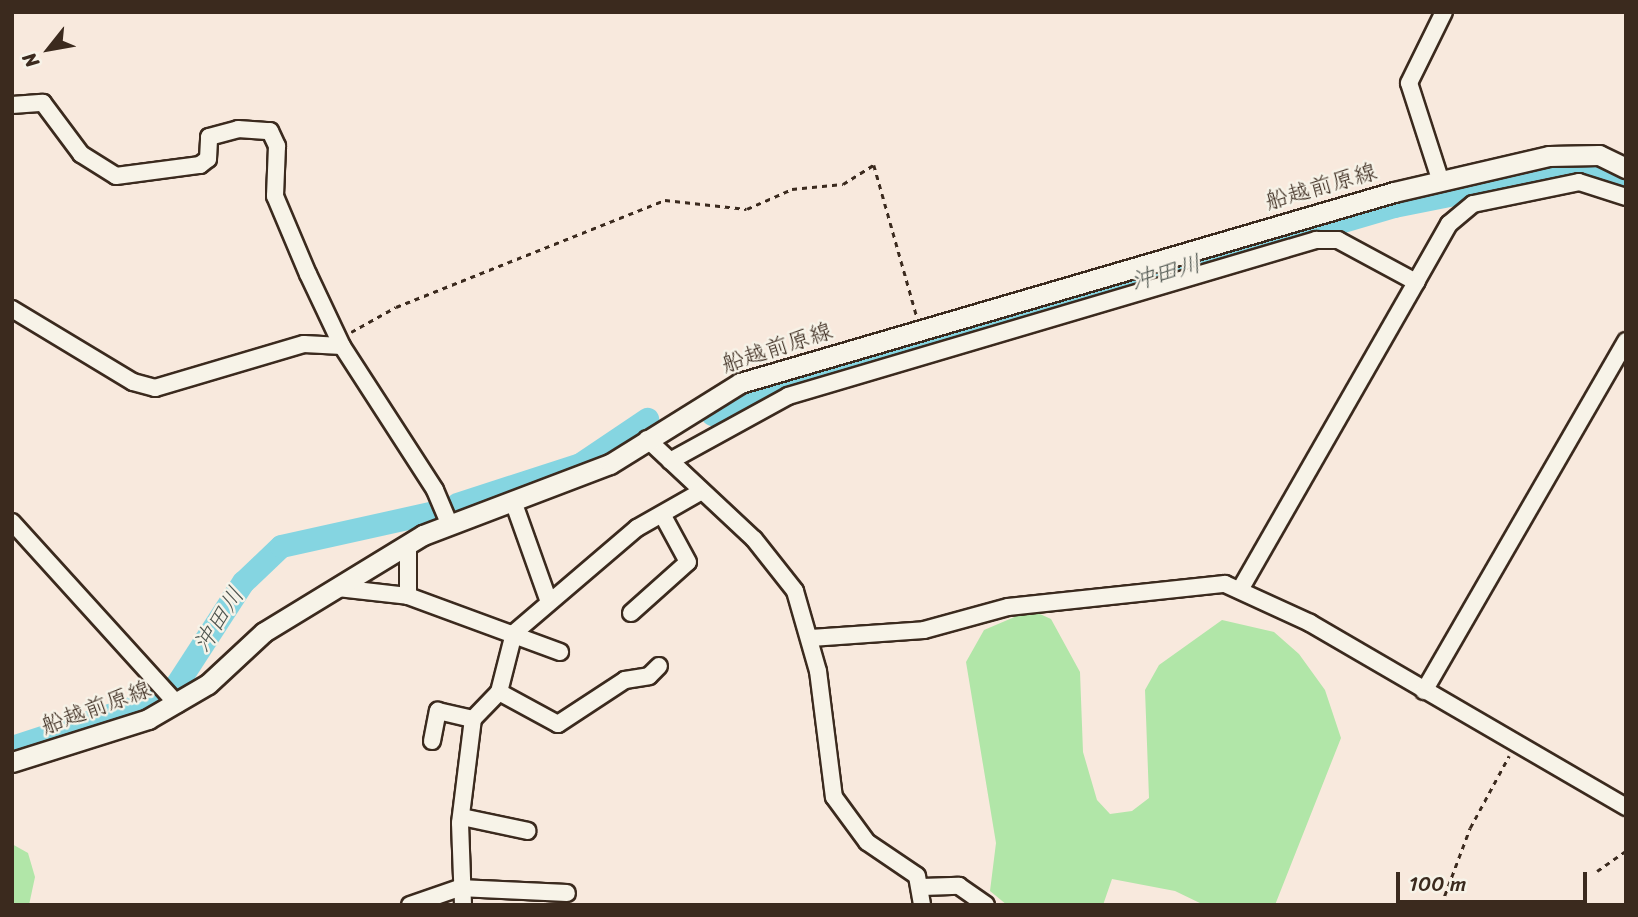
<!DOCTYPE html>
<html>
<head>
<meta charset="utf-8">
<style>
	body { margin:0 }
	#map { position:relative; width:1638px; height:917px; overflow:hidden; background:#f8e9dd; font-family:Sriracha,"Klee One",sans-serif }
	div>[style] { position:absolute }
	.green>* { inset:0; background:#b1e6a8 }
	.river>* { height:23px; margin:-11.5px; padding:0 11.5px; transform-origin:11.5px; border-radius:11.5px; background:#85d5e1 }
	.path>* { height:2.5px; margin-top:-1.25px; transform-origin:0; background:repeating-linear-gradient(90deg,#3b2a1e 0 5px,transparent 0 10px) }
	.roads { filter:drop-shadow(2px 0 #3b2a1e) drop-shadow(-2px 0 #3b2a1e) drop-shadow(0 2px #3b2a1e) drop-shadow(0 -2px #3b2a1e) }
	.minor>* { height:16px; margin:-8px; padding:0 8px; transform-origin:8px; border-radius:8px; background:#f7f3e8 }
	.major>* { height:19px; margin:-9.5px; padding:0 9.5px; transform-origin:9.5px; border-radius:9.5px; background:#f7f3e8 }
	span { translate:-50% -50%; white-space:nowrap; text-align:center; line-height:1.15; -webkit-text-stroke:5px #f7f3e8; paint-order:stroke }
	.street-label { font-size:23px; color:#3b2a1e }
	.water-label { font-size:24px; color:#4e554f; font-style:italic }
	.frame { position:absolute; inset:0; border:14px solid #3b2a1e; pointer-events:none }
	.north { position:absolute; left:14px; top:14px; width:70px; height:70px; -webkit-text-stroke:5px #f7f3e8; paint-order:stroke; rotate:239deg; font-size:19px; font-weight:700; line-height:28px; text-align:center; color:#3b2a1e }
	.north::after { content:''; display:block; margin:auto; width:24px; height:32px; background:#3b2a1e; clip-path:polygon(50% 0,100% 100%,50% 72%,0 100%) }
	.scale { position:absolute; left:1396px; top:872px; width:191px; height:32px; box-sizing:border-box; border:4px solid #3b2a1e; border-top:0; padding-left:9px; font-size:21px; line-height:24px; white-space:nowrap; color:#3b2a1e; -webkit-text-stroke:5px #f7f3e8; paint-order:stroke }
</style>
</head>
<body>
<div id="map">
	<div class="green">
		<div style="clip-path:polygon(1031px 610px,1051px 619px,1080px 672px,1083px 752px,1097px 800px,1110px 814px,1132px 811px,1149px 798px,1145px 690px,1159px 665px,1222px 620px,1274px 632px,1299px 654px,1325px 690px,1341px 738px,1275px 905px,1204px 905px,1175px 891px,1112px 879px,1103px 905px,1007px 905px,990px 891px,996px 843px,966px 662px,984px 630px)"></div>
		<div style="clip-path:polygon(12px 844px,28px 853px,35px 877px,29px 905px,12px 905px)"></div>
	</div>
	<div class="river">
		<div style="left:712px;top:414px;width:41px;rotate:-27.8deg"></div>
		<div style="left:748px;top:395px;width:673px;rotate:-16.31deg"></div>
		<div style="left:1394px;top:206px;width:200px;rotate:-11.3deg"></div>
		<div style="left:1590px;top:167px;width:39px;rotate:21deg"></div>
		<div style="left:457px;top:504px;width:129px;rotate:-18deg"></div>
		<div style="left:580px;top:464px;width:81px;rotate:-33.9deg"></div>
		<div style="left:12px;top:747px;width:157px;rotate:-18.2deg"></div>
		<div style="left:161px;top:698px;width:20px;rotate:-41deg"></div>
		<div style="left:176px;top:685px;width:123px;rotate:-57deg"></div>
		<div style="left:243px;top:582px;width:52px;rotate:-43.5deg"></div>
		<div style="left:281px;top:546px;width:157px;rotate:-12.5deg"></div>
	</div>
	<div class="path">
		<div style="left:351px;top:332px;width:51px;rotate:-29.1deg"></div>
		<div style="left:396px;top:307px;width:289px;rotate:-21.7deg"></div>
		<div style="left:665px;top:200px;width:82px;rotate:6.3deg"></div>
		<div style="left:747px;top:209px;width:49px;rotate:-24deg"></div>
		<div style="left:792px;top:189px;width:51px;rotate:-5.6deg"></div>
		<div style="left:843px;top:184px;width:36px;rotate:-32deg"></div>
		<div style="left:874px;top:165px;width:158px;rotate:74.2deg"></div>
		<div style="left:1597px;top:871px;width:35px;rotate:-35deg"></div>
		<div style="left:1441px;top:905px;width:82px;rotate:-69.4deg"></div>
		<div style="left:1470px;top:828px;width:82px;rotate:-61.6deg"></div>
	</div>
	<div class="roads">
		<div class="minor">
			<div style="left:12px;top:105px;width:31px;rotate:-4deg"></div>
			<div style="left:43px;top:103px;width:64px;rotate:53.3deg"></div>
			<div style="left:81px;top:154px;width:41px;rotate:32.2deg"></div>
			<div style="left:116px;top:176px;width:85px;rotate:-7.5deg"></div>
			<div style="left:200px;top:165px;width:10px;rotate:-37deg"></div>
			<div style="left:208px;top:159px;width:22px;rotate:-87deg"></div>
			<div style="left:209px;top:137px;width:30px;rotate:-15deg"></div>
			<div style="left:238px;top:129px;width:32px;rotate:4deg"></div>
			<div style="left:270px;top:131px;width:17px;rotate:65deg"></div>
			<div style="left:277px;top:146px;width:50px;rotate:92.3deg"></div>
			<div style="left:275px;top:196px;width:85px;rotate:67.1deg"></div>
			<div style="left:308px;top:274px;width:80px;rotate:64.7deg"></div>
			<div style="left:342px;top:346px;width:171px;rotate:57.1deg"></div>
			<div style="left:435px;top:490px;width:34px;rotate:67deg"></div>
			<div style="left:1441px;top:182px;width:104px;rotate:-107.9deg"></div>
			<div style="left:1409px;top:83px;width:79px;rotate:-63.8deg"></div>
			<div style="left:12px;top:309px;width:141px;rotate:31.1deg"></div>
			<div style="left:133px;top:382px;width:23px;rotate:15deg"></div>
			<div style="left:155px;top:388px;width:155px;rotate:-16.5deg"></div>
			<div style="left:304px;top:344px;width:38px;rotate:3deg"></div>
			<div style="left:647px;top:439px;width:146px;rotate:43.1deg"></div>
			<div style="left:754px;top:539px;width:66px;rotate:51.7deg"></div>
			<div style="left:795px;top:591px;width:83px;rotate:74deg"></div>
			<div style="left:818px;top:671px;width:127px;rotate:82.8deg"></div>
			<div style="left:834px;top:797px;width:56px;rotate:53.7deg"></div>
			<div style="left:867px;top:842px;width:60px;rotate:34.2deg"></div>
			<div style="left:917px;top:876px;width:29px;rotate:80deg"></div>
			<div style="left:670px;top:461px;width:135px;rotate:-28.8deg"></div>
			<div style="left:788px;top:396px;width:551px;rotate:-16.46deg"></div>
			<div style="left:1316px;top:240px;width:22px"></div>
			<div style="left:1338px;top:240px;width:89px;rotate:28.3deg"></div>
			<div style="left:1416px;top:282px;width:67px;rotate:-60.4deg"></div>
			<div style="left:1449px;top:224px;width:31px;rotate:-40deg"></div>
			<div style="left:1473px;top:204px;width:108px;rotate:-11.7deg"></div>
			<div style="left:1579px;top:182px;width:49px;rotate:17.7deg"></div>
			<div style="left:513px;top:501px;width:107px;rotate:70.4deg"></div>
			<div style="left:12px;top:522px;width:246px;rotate:47.8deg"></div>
			<div style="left:408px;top:544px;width:52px;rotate:90deg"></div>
			<div style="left:338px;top:588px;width:70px;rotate:6.5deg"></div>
			<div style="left:408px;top:596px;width:162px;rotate:20.2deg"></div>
			<div style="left:1241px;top:588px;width:353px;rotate:-60.2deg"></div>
			<div style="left:631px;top:613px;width:76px;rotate:-41.8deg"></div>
			<div style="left:688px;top:562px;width:52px;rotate:-118.5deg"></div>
			<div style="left:811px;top:638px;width:113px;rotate:-4deg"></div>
			<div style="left:924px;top:630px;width:87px;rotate:-15.3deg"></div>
			<div style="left:1008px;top:607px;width:218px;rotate:-6.1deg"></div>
			<div style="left:1225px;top:584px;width:94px;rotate:24.6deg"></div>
			<div style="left:1310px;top:623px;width:366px;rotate:30.2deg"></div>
			<div style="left:1424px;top:691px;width:404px;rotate:-60deg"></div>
			<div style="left:499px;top:692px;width:67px;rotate:28.5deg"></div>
			<div style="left:558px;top:724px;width:80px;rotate:-33.3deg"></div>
			<div style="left:625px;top:680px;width:24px;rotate:-9deg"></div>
			<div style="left:649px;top:676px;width:14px;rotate:-45deg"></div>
			<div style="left:432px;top:741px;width:31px;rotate:-79deg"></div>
			<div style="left:438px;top:711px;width:36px;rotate:13deg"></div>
			<div style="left:462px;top:817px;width:67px;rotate:12deg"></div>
			<div style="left:922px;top:887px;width:37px;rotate:-2deg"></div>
			<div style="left:959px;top:886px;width:33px;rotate:35deg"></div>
			<div style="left:410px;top:905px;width:52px;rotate:-19.1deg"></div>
			<div style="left:459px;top:888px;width:108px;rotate:2.7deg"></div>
			<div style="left:463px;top:905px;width:82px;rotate:-92.1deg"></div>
			<div style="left:460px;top:823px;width:105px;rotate:-82.9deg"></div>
			<div style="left:473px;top:719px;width:37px;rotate:-46deg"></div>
			<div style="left:499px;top:692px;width:61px;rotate:-75.7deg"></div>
			<div style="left:514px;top:633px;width:162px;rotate:-40.5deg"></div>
			<div style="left:637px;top:528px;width:73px;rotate:-29.7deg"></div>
		</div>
		<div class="major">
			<div style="left:12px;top:762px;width:143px;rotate:-17.5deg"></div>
			<div style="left:148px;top:719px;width:69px;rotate:-30.3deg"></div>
			<div style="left:208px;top:684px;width:76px;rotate:-42.9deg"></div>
			<div style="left:264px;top:632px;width:186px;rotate:-31.4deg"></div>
			<div style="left:423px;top:535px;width:200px;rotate:-20.8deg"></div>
			<div style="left:610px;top:464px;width:153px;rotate:-31.9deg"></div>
			<div style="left:740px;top:383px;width:681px;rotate:-16.28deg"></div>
			<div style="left:1394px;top:192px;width:159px;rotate:-13.1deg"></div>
			<div style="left:1549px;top:156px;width:50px;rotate:-1.1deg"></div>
			<div style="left:1599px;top:155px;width:30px;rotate:26deg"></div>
		</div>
	</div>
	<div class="street-label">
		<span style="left:1321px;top:187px;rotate:-16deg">船越前原線</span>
		<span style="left:777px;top:348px;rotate:-18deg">船越前原線</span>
		<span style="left:96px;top:708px;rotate:-20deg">船越前原線</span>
	</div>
	<div class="water-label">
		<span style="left:1166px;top:273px;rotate:-16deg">沖田川</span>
		<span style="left:219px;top:620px;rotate:-57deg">沖田川</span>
	</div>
	<div class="frame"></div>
	<div class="north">N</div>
	<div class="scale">100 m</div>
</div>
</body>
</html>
